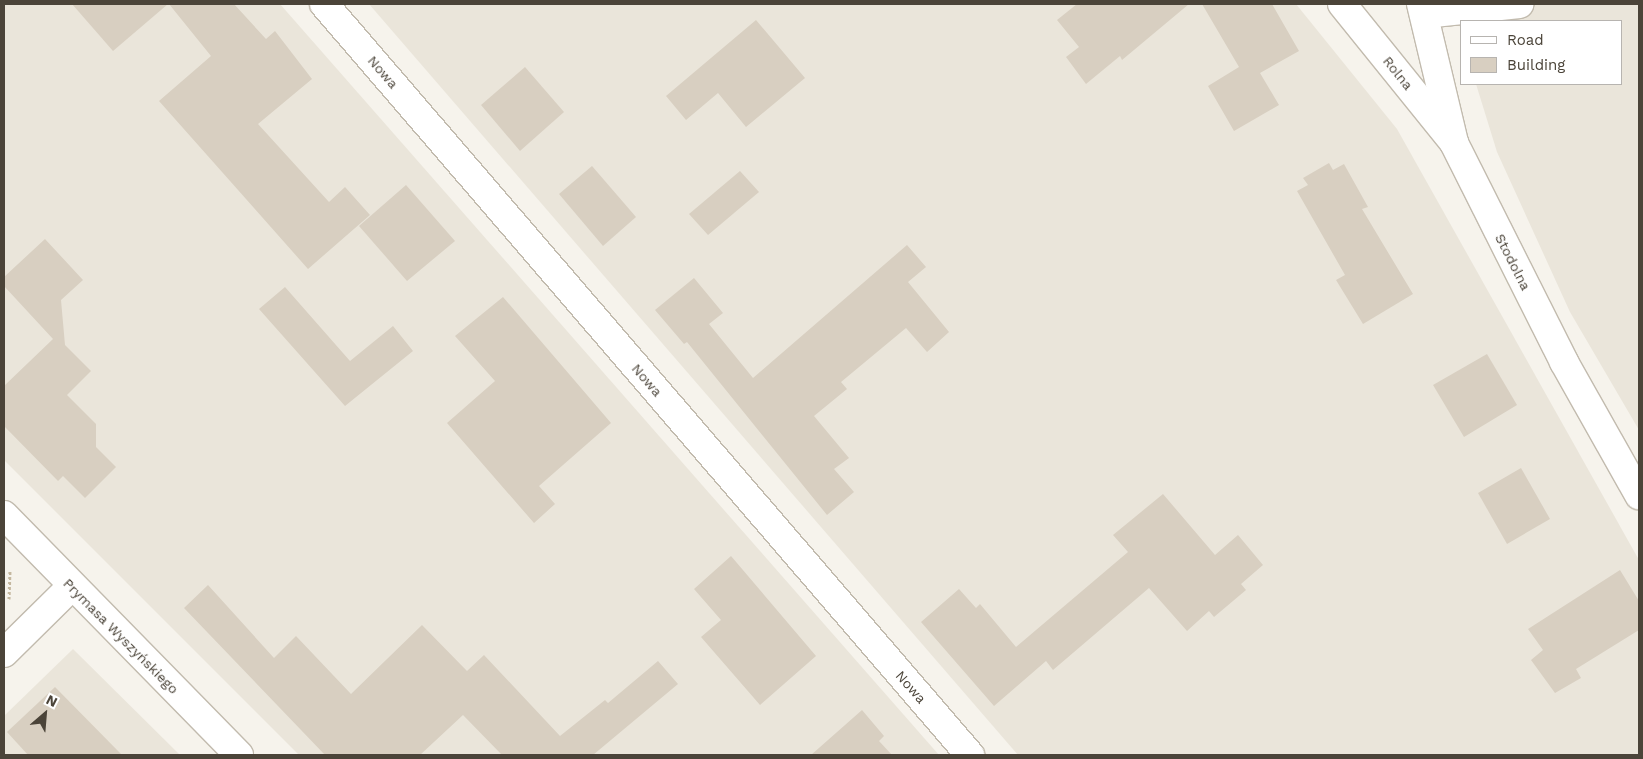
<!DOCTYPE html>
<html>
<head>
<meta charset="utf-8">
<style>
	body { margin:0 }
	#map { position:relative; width:1643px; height:759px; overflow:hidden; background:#f6f3ec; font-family:"Work Sans",sans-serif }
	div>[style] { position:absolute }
	.residential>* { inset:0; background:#eae5da }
	.building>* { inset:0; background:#d8cfc1 }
	.path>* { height:3px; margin-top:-1.5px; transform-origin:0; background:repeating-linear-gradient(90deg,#c4b79f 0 2.5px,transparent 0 5px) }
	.roads { filter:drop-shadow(1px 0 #c2bbae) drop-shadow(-1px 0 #c2bbae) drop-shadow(0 1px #c2bbae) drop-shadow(0 -1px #c2bbae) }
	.minor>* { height:28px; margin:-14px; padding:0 14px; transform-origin:14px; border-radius:14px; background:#fff }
	.tertiary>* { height:28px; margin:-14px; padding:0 14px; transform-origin:14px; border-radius:14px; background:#fff }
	span { translate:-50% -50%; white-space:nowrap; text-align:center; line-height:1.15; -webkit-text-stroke:4.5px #fff; paint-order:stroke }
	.street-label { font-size:14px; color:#4b4439 }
	.frame { position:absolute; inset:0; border:5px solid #4b4439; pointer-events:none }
	.legend { position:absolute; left:1460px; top:20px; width:162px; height:65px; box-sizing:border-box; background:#fff; border:1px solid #b7b4b0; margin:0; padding:6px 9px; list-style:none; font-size:15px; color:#4b4439 }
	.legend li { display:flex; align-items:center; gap:10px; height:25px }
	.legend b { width:25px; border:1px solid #b7b4b0 }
	.north { position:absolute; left:20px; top:689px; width:50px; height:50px; -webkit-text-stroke:4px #fff; paint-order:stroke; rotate:27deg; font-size:14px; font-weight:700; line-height:20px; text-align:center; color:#4b4439 }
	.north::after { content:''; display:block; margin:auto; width:18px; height:22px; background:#4b4439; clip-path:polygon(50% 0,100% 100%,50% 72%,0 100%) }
</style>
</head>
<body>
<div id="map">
	<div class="residential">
		<div style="clip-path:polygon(4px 4px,280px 4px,939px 755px,299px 755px,4px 460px)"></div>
		<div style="clip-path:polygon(369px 4px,1296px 4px,1397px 129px,1639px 560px,1639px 755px,1018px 755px)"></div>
		<div style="clip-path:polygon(1453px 4px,1639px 4px,1639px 430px,1570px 312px,1497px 152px,1476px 84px,1622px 84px,1622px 21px,1462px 21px,1462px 34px)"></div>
		<div style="clip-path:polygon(73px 649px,180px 755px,4px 755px,4px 716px)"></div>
	</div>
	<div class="building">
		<div style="clip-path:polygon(72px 4px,168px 4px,113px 51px)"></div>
		<div style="clip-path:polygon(169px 4px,234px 4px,266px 39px,275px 31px,312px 79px,258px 124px,329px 202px,345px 187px,370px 215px,308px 269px,159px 101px,211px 56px)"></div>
		<div style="clip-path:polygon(1077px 4px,1189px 4px,1122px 60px,1120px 56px,1086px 84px,1066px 57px,1079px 47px,1057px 20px)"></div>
		<div style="clip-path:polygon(1202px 4px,1272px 4px,1299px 51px,1260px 73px,1279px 105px,1234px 131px,1208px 86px,1239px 67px)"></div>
		<div style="clip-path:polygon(756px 20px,805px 78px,746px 127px,718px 93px,686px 120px,666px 96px)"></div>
		<div style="clip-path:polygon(525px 67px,564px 112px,520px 151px,481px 105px)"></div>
		<div style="clip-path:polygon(1329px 163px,1333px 170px,1344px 164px,1368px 207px,1362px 209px,1413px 294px,1363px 324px,1336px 280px,1345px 275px,1297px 191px,1308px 185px,1303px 178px)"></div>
		<div style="clip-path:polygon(592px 166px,636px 217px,603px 246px,559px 194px)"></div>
		<div style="clip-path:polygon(740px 171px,759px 192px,708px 235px,689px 214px)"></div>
		<div style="clip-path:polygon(406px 185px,455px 241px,407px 281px,359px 226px)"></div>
		<div style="clip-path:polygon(45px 239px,83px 280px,61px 300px,65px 345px,91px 371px,67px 395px,96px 424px,96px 447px,116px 467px,85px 498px,63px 476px,58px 481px,4px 426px,4px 386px,53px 339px,4px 286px,4px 277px)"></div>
		<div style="clip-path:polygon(907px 245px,926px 267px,908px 282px,949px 332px,927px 352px,906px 328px,841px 382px,847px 389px,814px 416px,849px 458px,834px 469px,854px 492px,827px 515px,687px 342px,684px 344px,655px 310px,694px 278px,723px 313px,709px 324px,753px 378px)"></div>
		<div style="clip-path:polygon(285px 287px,350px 361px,393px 326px,413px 351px,345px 406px,259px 309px)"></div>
		<div style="clip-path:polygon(503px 297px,611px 423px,539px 486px,555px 504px,534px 523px,447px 423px,495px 381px,455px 336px)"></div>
		<div style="clip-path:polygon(1487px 354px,1517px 405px,1464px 437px,1433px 385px)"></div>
		<div style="clip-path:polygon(1521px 468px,1550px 519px,1507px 544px,1478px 493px)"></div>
		<div style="clip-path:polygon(1163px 494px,1215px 555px,1238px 535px,1263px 565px,1241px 584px,1246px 590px,1214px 617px,1209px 611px,1187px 631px,1149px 588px,1053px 670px,1046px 661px,994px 706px,921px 622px,959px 589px,976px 608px,980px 604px,1016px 647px,1128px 552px,1113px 535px)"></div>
		<div style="clip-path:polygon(731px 556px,816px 656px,760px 705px,701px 637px,721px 620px,694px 589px)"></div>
		<div style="clip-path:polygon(1620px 570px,1639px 601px,1639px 630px,1576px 669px,1581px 678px,1555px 693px,1531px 660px,1543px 650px,1528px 629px)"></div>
		<div style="clip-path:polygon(208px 585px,274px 658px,296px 636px,351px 694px,422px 625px,467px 671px,484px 655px,560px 736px,605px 700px,608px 703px,658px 661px,678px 684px,593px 755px,502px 755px,463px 715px,420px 755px,325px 755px,184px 608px)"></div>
		<div style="clip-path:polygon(55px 687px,122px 755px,28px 755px,7px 732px)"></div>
		<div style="clip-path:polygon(862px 710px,884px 736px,879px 741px,892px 755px,811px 755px)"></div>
	</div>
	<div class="path">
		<div style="left:9px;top:599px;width:28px;rotate:-88deg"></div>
	</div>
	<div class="roads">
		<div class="minor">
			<div style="left:324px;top:4px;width:991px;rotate:49.3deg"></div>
			<div style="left:1342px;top:4px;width:179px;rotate:51.1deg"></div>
			<div style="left:1424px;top:14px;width:96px;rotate:-6deg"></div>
			<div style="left:4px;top:653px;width:95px;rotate:-44.6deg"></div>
		</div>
		<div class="tertiary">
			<div style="left:1421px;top:4px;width:143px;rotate:76.6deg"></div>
			<div style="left:1454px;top:143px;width:245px;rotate:63.3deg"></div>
			<div style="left:1564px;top:362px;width:153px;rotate:60.6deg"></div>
			<div style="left:4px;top:515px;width:336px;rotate:45.6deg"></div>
		</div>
	</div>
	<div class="street-label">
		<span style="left:383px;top:72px;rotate:49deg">Nowa</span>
		<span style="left:1398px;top:73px;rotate:51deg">Rolna</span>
		<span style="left:1513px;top:262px;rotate:63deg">Stodolna</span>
		<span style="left:647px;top:380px;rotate:49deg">Nowa</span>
		<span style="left:121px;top:636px;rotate:45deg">Prymasa Wyszyńskiego</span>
		<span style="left:911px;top:687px;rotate:49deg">Nowa</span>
	</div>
	<div class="frame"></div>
	<ul class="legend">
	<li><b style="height:6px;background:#fff"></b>Road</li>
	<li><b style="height:14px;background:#d8cfc1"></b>Building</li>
	</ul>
	<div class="north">N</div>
</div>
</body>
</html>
